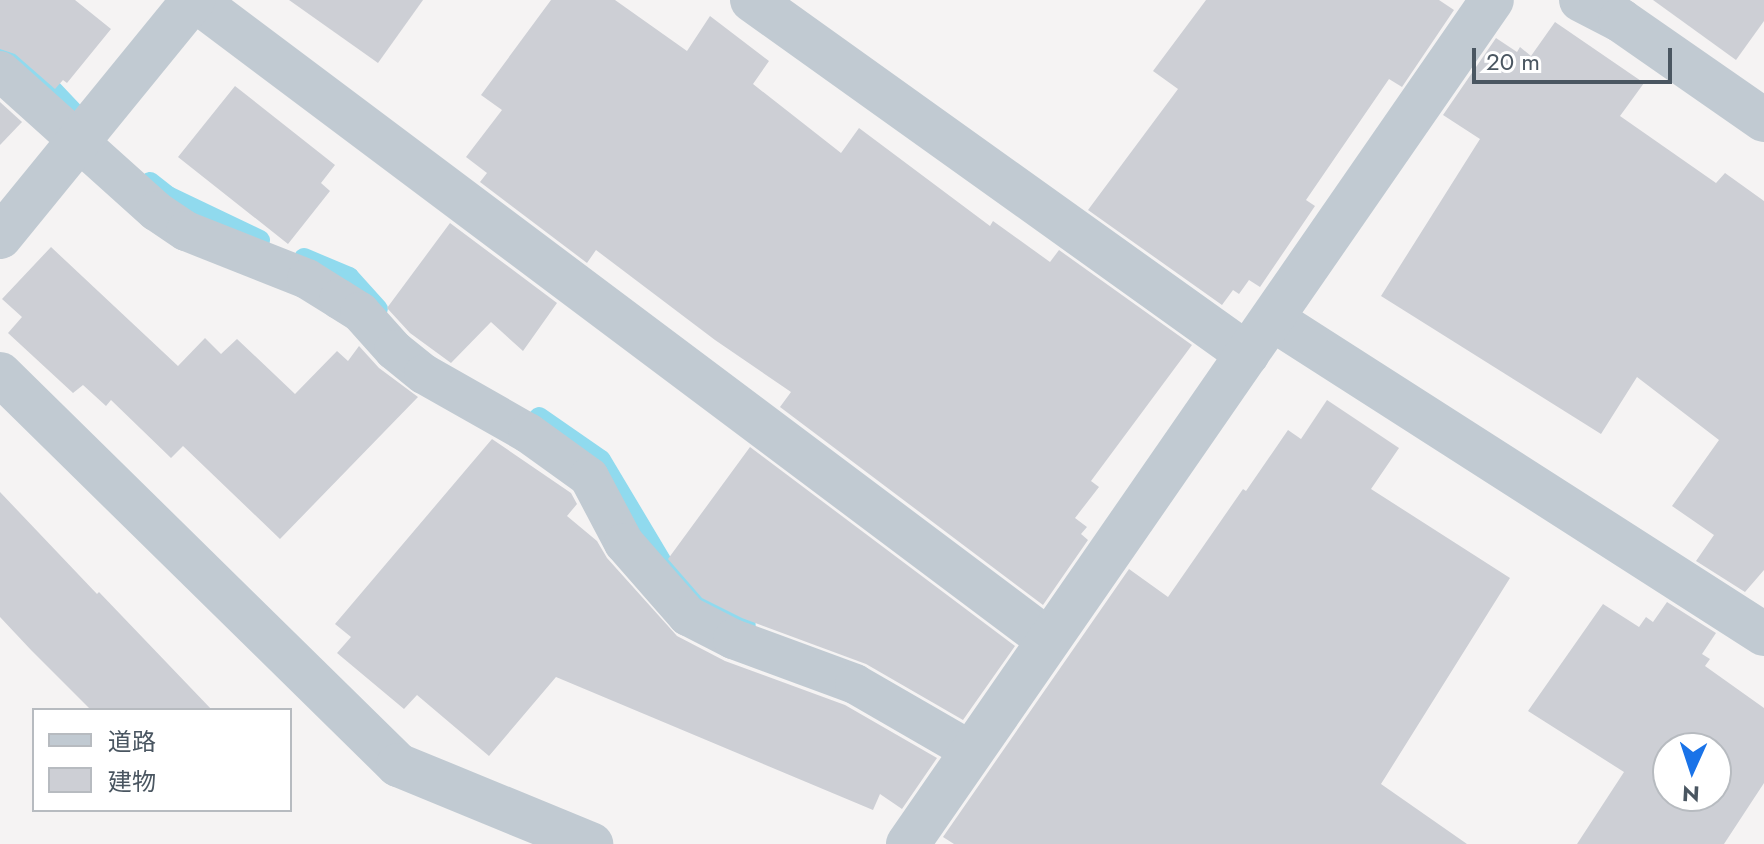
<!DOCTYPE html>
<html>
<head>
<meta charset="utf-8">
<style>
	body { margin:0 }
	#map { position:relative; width:1764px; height:844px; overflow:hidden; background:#f5f3f3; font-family:Jost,"Noto Sans JP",sans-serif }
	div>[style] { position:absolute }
	.stream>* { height:20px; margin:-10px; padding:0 10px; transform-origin:10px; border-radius:10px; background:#90daee }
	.building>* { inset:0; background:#cdcfd5 }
	.lane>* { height:40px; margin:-20px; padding:0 20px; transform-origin:20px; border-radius:20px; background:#c1cad2 }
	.street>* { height:44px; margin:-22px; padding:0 22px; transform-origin:22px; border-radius:22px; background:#c1cad2 }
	span { translate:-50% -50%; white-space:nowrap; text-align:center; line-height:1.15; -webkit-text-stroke:6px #fff; paint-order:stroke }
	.legend { position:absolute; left:32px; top:708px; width:260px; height:104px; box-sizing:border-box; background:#fff; border:2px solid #b7bbc0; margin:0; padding:10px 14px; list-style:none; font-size:24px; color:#4a5661 }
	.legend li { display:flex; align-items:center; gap:16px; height:40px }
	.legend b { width:40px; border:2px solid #b7bbc0 }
	.north { position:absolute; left:1652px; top:732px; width:80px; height:80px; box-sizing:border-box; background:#fff; border:2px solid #b7bbc0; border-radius:50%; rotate:183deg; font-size:22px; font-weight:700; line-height:32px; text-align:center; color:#4a5661 }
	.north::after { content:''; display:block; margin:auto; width:28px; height:36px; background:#1a73e8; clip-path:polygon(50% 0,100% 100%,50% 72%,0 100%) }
	.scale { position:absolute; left:1472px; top:48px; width:200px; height:36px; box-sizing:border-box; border:4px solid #4a5661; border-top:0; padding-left:10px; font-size:24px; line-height:28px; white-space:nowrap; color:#4a5661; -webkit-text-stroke:6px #fff; paint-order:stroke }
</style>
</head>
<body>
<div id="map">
	<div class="stream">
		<div style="left:0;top:47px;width:60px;rotate:38.2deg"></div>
		<div style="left:47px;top:84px;width:51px;rotate:46.6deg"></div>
		<div style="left:150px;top:182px;width:23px;rotate:38deg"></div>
		<div style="left:168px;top:196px;width:102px;rotate:25.6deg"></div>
		<div style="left:304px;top:258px;width:49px;rotate:22.9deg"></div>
		<div style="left:349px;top:277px;width:43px;rotate:47.8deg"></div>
		<div style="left:539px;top:417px;width:75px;rotate:34.7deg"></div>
		<div style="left:601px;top:460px;width:121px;rotate:59.2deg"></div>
		<div style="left:663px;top:564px;width:48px;rotate:41.6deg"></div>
		<div style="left:699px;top:596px;width:55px;rotate:31.7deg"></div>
	</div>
	<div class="building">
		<div style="clip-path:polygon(0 0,75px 0,111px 29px,67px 83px,63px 80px,55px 89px,15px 54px,0 49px)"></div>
		<div style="clip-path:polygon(289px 0,423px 0,378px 63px)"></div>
		<div style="clip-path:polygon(551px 0,615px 0,687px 51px,710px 16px,769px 61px,753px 84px,841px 153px,859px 128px,990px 226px,993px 221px,1050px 262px,1059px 250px,1192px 345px,1091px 481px,1099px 487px,1075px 518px,1087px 527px,1081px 534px,1088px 540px,1043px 605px,780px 407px,791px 392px,715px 340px,596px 250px,587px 263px,480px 182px,487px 173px,466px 157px,502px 110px,481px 95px)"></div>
		<div style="clip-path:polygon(1206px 0,1439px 0,1454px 10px,1402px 87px,1389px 79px,1306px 200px,1315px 206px,1260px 287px,1249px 280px,1239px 294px,1233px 290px,1222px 305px,1088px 210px,1178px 89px,1153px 71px)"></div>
		<div style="clip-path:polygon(1653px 0,1764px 0,1764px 21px,1736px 60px)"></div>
		<div style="clip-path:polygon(1555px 22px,1644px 83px,1620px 116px,1716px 183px,1725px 173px,1764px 201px,1764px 570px,1745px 592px,1696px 561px,1714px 535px,1672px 506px,1719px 440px,1637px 377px,1601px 434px,1381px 296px,1480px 139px,1443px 115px,1496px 38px,1517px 52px,1520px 47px,1531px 56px)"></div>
		<div style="clip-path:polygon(235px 86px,335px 165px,321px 183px,330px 191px,288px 244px,178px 157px)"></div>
		<div style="clip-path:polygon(0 102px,22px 122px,0 145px)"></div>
		<div style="clip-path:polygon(450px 223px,557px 303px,523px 351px,491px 322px,451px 363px,410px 333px,387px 308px)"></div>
		<div style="clip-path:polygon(51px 247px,178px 366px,205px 338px,221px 354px,237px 339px,295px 394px,337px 351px,348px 361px,359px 346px,379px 368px,418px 397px,280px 539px,183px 446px,171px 458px,111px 400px,106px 406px,83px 385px,73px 393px,8px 333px,22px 317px,2px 299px)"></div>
		<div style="clip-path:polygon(1327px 400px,1399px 448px,1371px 489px,1510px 578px,1381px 784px,1467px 844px,954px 844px,943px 837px,1129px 569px,1168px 597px,1243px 489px,1246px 491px,1288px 430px,1301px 439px)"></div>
		<div style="clip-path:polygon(492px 439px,571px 493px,577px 504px,567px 516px,597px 541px,607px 558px,677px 636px,725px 661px,845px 705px,937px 758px,902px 809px,880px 794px,873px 810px,556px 677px,489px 756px,417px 695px,404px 709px,337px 653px,351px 637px,335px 624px)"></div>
		<div style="clip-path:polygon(750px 447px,1015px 646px,963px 720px,866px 664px,742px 618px,702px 598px,668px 559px)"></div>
		<div style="clip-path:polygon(0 492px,97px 594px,99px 592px,212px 710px,91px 710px,31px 650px,0 617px)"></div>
		<div style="clip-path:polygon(evenodd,1667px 602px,1716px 633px,1702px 654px,1710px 659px,1705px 666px,1764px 708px,1764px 783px,1724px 844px,1577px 844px,1624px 772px,1528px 711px,1603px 604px,1639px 627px,1646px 617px,1653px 622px,1667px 602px,1668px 748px,1716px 748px,1716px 796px,1668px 796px,1668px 748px)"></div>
	</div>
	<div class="lane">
		<div style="left:0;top:71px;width:210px;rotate:41.9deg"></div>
		<div style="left:156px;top:211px;width:36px;rotate:34deg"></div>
		<div style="left:186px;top:231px;width:130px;rotate:21.6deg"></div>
		<div style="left:307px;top:279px;width:38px;rotate:32deg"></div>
		<div style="left:339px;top:299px;width:25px;rotate:32deg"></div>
		<div style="left:360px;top:312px;width:51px;rotate:48.2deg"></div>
		<div style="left:394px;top:350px;width:38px;rotate:39deg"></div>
		<div style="left:424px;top:374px;width:120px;rotate:29.6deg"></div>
		<div style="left:528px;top:433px;width:75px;rotate:35.8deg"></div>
		<div style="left:589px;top:477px;width:75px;rotate:62.1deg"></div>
		<div style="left:624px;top:543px;width:97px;rotate:48.8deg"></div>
		<div style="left:688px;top:616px;width:51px;rotate:27.1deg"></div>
		<div style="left:733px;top:639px;width:130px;rotate:20.2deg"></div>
		<div style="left:855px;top:684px;width:134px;rotate:30deg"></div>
	</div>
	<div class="street">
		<div style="left:195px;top:0;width:1065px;rotate:36.87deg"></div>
		<div style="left:752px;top:0;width:609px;rotate:35.57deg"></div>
		<div style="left:1581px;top:0;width:44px;rotate:27.1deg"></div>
		<div style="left:1620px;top:20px;width:175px;rotate:34.8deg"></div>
		<div style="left:0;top:237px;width:306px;rotate:-50.8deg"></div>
		<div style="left:1272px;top:319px;width:584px;rotate:32.63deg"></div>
		<div style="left:0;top:374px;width:558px;rotate:44.49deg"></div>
		<div style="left:398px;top:765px;width:209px;rotate:22.3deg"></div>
		<div style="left:908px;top:844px;width:1026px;rotate:-55.32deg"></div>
	</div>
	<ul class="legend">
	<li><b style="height:10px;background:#c1cad2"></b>道路</li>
	<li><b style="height:22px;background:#cdcfd5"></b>建物</li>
	</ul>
	<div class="north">N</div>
	<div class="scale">20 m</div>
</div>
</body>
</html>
